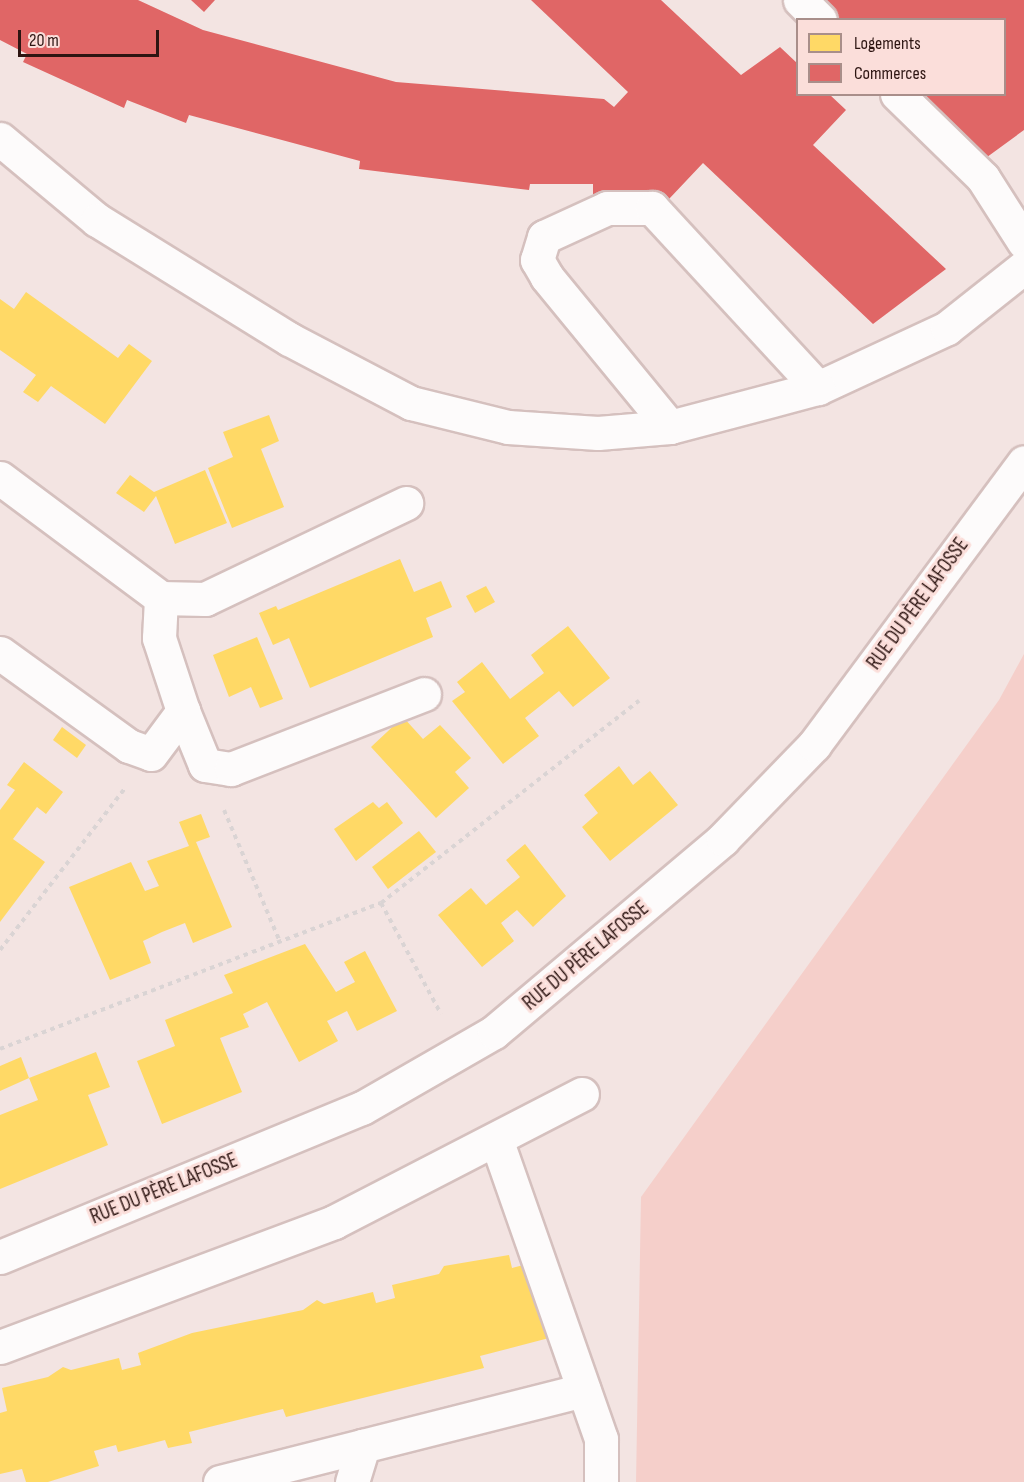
<!DOCTYPE html>
<html>
<head>
<meta charset="utf-8">
<style>
	body { margin:0 }
	#map { position:relative; width:1024px; height:1482px; overflow:hidden; background:#f3e4e2; font-family:"Sofia Sans Condensed",sans-serif }
	div>[style] { position:absolute }
	.green>* { inset:0; background:#f5cfca }
	.homes>* { inset:0; background:#ffd966 }
	.shops>* { inset:0; background:#e06666 }
	.path>* { height:4px; margin-top:-2px; transform-origin:0; background:repeating-linear-gradient(90deg,#dad4d4 0 4.5px,transparent 0 9px) }
	.roads { filter:drop-shadow(2px 0 #d5c0be) drop-shadow(-2px 0 #d5c0be) drop-shadow(0 2px #d5c0be) drop-shadow(0 -2px #d5c0be) }
	.minor>* { height:33px; margin:-16.5px; padding:0 16.5px; transform-origin:16.5px; border-radius:16.5px; background:#fdfbfb }
	span { translate:-50% -50%; white-space:nowrap; text-align:center; line-height:1.15; -webkit-text-stroke:6px #fbdeda; paint-order:stroke }
	.street-label { font-size:21px; color:#2d1512 }
	.legend { position:absolute; left:796px; top:18px; width:210px; height:78px; box-sizing:border-box; background:#fbdeda; border:2px solid #a98e8a; margin:0; padding:8px 10px; list-style:none; font-size:18px; color:#2d1512 }
	.legend li { display:flex; align-items:center; gap:12px; height:30px }
	.legend b { width:30px; border:2px solid #a98e8a }
	.scale { position:absolute; left:18px; top:30px; width:141px; height:27px; box-sizing:border-box; border:3px solid #2d1512; border-top:0; padding-left:8px; font-size:18px; line-height:21px; white-space:nowrap; color:#2d1512; -webkit-text-stroke:4px #fbdeda; paint-order:stroke }
</style>
</head>
<body>
<div id="map">
	<div class="green">
		<div style="clip-path:polygon(1024px 654px,1024px 1482px,636px 1482px,641px 1197px,999px 700px)"></div>
	</div>
	<div class="homes">
		<div style="clip-path:polygon(26px 292px,118px 358px,129px 344px,152px 361px,105px 424px,51px 386px,38px 402px,23px 392px,36px 375px,0 350px,0 299px,14px 309px)"></div>
		<div style="clip-path:polygon(269px 415px,279px 441px,261px 449px,284px 507px,232px 528px,208px 468px,233px 457px,223px 432px)"></div>
		<div style="clip-path:polygon(205px 470px,227px 523px,175px 544px,156px 496px,144px 512px,116px 493px,130px 475px,154px 492px)"></div>
		<div style="clip-path:polygon(400px 559px,414px 592px,441px 581px,452px 607px,426px 618px,433px 637px,310px 688px,289px 638px,273px 645px,259px 613px,276px 606px,278px 610px)"></div>
		<div style="clip-path:polygon(486px 586px,495px 602px,475px 613px,466px 596px)"></div>
		<div style="clip-path:polygon(568px 626px,610px 678px,573px 707px,559px 691px,525px 718px,539px 736px,503px 764px,452px 701px,465px 692px,457px 682px,482px 662px,510px 699px,544px 673px,531px 655px)"></div>
		<div style="clip-path:polygon(257px 637px,283px 699px,260px 708px,251px 687px,229px 697px,213px 655px)"></div>
		<div style="clip-path:polygon(403px 717px,423px 739px,440px 725px,471px 758px,455px 772px,469px 788px,436px 818px,371px 747px)"></div>
		<div style="clip-path:polygon(62px 727px,86px 745px,77px 758px,53px 740px)"></div>
		<div style="clip-path:polygon(24px 762px,63px 792px,46px 814px,37px 807px,13px 839px,45px 862px,0 922px,0 810px,15px 790px,7px 785px)"></div>
		<div style="clip-path:polygon(619px 766px,633px 785px,650px 771px,678px 805px,610px 861px,582px 827px,598px 813px,584px 795px)"></div>
		<div style="clip-path:polygon(373px 802px,379px 808px,387px 802px,403px 823px,356px 861px,334px 829px)"></div>
		<div style="clip-path:polygon(201px 814px,210px 837px,196px 842px,232px 927px,193px 943px,185px 923px,162px 932px,143px 941px,151px 963px,110px 980px,69px 887px,131px 862px,145px 891px,159px 886px,147px 861px,189px 846px,179px 822px)"></div>
		<div style="clip-path:polygon(419px 831px,436px 852px,388px 889px,372px 867px)"></div>
		<div style="clip-path:polygon(525px 844px,566px 896px,533px 927px,517px 910px,501px 923px,514px 941px,482px 967px,438px 915px,471px 888px,486px 905px,520px 877px,506px 860px)"></div>
		<div style="clip-path:polygon(305px 944px,336px 992px,355px 982px,344px 962px,365px 951px,397px 1011px,357px 1031px,347px 1011px,327px 1021px,338px 1041px,299px 1062px,267px 1002px,243px 1014px,249px 1027px,220px 1038px,242px 1092px,162px 1124px,137px 1061px,175px 1046px,165px 1020px,233px 993px,224px 975px)"></div>
		<div style="clip-path:polygon(96px 1052px,110px 1087px,88px 1095px,108px 1145px,0 1189px,0 1115px,38px 1100px,29px 1078px,0 1091px,0 1066px,21px 1057px,29px 1078px)"></div>
		<div style="clip-path:polygon(509px 1255px,512px 1268px,531px 1263px,549px 1338px,480px 1356px,484px 1368px,286px 1417px,283px 1409px,189px 1432px,192px 1443px,168px 1448px,165px 1440px,118px 1452px,116px 1445px,94px 1451px,99px 1466px,48px 1482px,26px 1482px,22px 1469px,0 1474px,0 1413px,7px 1411px,2px 1388px,48px 1377px,63px 1367px,71px 1370px,119px 1358px,122px 1370px,141px 1365px,138px 1353px,192px 1333px,303px 1310px,317px 1300px,324px 1304px,373px 1292px,376px 1303px,395px 1298px,392px 1285px,439px 1274px,444px 1266px)"></div>
	</div>
	<div class="shops">
		<div style="clip-path:polygon(0 0,138px 0,203px 30px,396px 82px,604px 99px,614px 107px,628px 92px,531px 0,661px 0,741px 75px,780px 47px,798px 64px,798px 94px,829px 94px,846px 110px,813px 145px,946px 269px,873px 324px,703px 163px,669px 199px,593px 201px,593px 184px,530px 184px,529px 190px,359px 169px,360px 161px,189px 115px,186px 123px,127px 100px,124px 108px,23px 62px,27px 54px,0 40px)"></div>
		<div style="clip-path:polygon(191px 0,215px 0,204px 12px)"></div>
		<div style="clip-path:polygon(802px 0,1024px 0,1024px 130px,983px 160px,902px 94px,1004px 94px,1004px 20px,822px 20px)"></div>
	</div>
	<div class="path">
		<div style="left:224px;top:810px;width:143px;rotate:67deg"></div>
		<div style="left:381px;top:903px;width:126px;rotate:61.6deg"></div>
		<div style="left:0;top:950px;width:205px;rotate:-52.3deg"></div>
		<div style="left:0;top:1049px;width:408px;rotate:-21deg"></div>
		<div style="left:381px;top:903px;width:328px;rotate:-38.1deg"></div>
	</div>
	<div class="roads">
		<div class="minor">
			<div style="left:800px;top:0;width:28px;rotate:45deg"></div>
			<div style="left:897px;top:94px;width:120px;rotate:44.3deg"></div>
			<div style="left:983px;top:178px;width:76px;rotate:57.4deg"></div>
			<div style="left:0;top:139px;width:126px;rotate:39.9deg"></div>
			<div style="left:97px;top:220px;width:226px;rotate:31.8deg"></div>
			<div style="left:289px;top:339px;width:138px;rotate:27.7deg"></div>
			<div style="left:411px;top:403px;width:100px;rotate:13.9deg"></div>
			<div style="left:508px;top:427px;width:90px;rotate:3.8deg"></div>
			<div style="left:598px;top:433px;width:72px;rotate:-4.8deg"></div>
			<div style="left:670px;top:427px;width:153px;rotate:-14.8deg"></div>
			<div style="left:818px;top:388px;width:142px;rotate:-24.9deg"></div>
			<div style="left:947px;top:328px;width:98px;rotate:-38.4deg"></div>
			<div style="left:670px;top:427px;width:194px;rotate:-129.4deg"></div>
			<div style="left:547px;top:277px;width:20px;rotate:-120deg"></div>
			<div style="left:537px;top:260px;width:24px;rotate:-73deg"></div>
			<div style="left:544px;top:237px;width:69px;rotate:-24.7deg"></div>
			<div style="left:607px;top:208px;width:45px"></div>
			<div style="left:652px;top:208px;width:245px;rotate:47.3deg"></div>
			<div style="left:0;top:478px;width:201px;rotate:36.7deg"></div>
			<div style="left:161px;top:598px;width:44px;rotate:1.3deg"></div>
			<div style="left:205px;top:599px;width:223px;rotate:-25.5deg"></div>
			<div style="left:0;top:653px;width:159px;rotate:35.8deg"></div>
			<div style="left:129px;top:746px;width:23px;rotate:20deg"></div>
			<div style="left:151px;top:754px;width:54px;rotate:-53.3deg"></div>
			<div style="left:183px;top:711px;width:77px;rotate:-108.2deg"></div>
			<div style="left:159px;top:638px;width:40px;rotate:-87.1deg"></div>
			<div style="left:183px;top:711px;width:58px;rotate:67.8deg"></div>
			<div style="left:205px;top:765px;width:26px;rotate:9deg"></div>
			<div style="left:231px;top:769px;width:207px;rotate:-21.2deg"></div>
			<div style="left:496px;top:1139px;width:318px;rotate:70.7deg"></div>
			<div style="left:601px;top:1439px;width:43px;rotate:90deg"></div>
			<div style="left:0;top:1257px;width:391px;rotate:-22.4deg"></div>
			<div style="left:362px;top:1108px;width:152px;rotate:-29.9deg"></div>
			<div style="left:494px;top:1032px;width:299px;rotate:-40.1deg"></div>
			<div style="left:723px;top:839px;width:131px;rotate:-45.9deg"></div>
			<div style="left:814px;top:745px;width:352px;rotate:-53.4deg"></div>
			<div style="left:0;top:1347px;width:357px;rotate:-20.5deg"></div>
			<div style="left:334px;top:1222px;width:279px;rotate:-27.3deg"></div>
			<div style="left:220px;top:1482px;width:375px;rotate:-14.2deg"></div>
			<div style="left:352px;top:1482px;width:38px;rotate:-73deg"></div>
		</div>
	</div>
	<div class="street-label">
		<span style="left:918px;top:604px;rotate:-54deg">RUE DU PÈRE LAFOSSE</span>
		<span style="left:586px;top:956px;rotate:-40deg">RUE DU PÈRE LAFOSSE</span>
		<span style="left:164px;top:1189px;rotate:-22deg">RUE DU PÈRE LAFOSSE</span>
	</div>
	<ul class="legend">
	<li><b style="height:16px;background:#ffd966"></b>Logements</li>
	<li><b style="height:16px;background:#e06666"></b>Commerces</li>
	</ul>
	<div class="scale">20 m</div>
</div>
</body>
</html>
